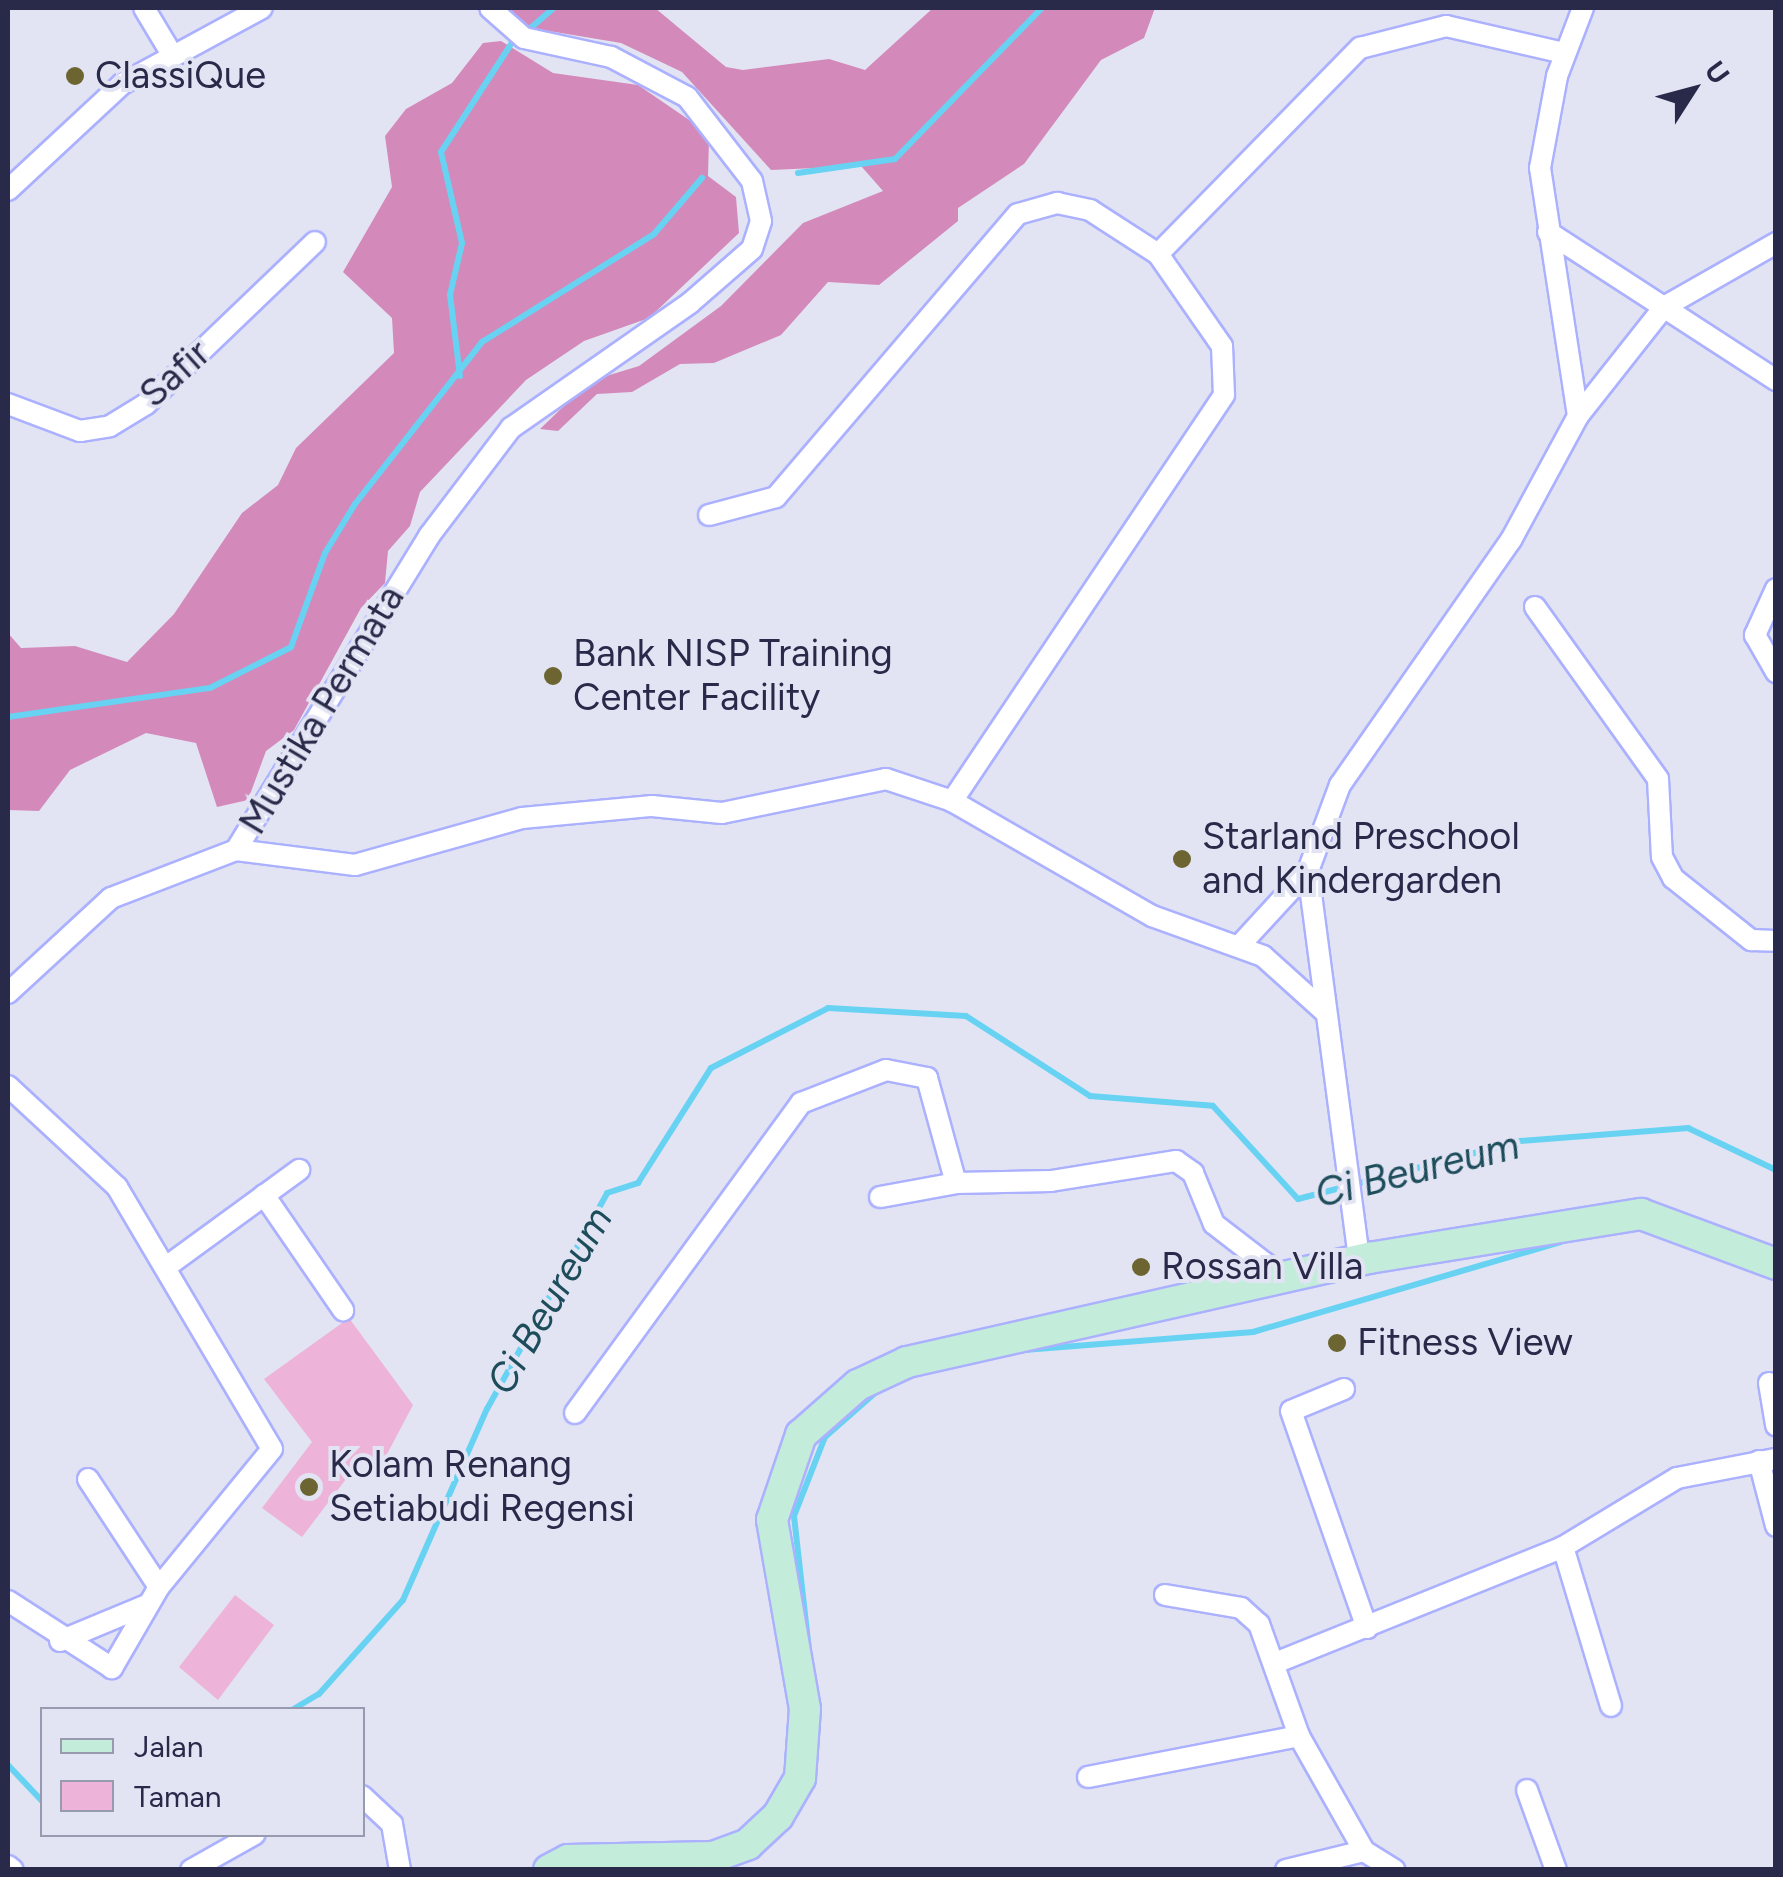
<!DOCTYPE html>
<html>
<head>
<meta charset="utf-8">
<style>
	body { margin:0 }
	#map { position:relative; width:1783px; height:1877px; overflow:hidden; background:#e2e4f4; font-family:Figtree,sans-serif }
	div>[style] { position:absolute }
	.green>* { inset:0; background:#eeb3d8 }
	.forest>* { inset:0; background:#d38aba }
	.stream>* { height:6px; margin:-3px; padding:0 3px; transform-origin:3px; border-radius:3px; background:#68d2f2 }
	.roads { filter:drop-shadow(2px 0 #abb1fe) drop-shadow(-2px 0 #abb1fe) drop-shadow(0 2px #abb1fe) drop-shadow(0 -2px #abb1fe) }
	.street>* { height:20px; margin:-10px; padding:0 10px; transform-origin:10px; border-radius:10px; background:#fff }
	.secondary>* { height:30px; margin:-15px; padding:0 15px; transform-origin:15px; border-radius:15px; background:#c3ecda }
	.dots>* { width:28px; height:28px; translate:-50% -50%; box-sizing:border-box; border:5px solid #e2e4f4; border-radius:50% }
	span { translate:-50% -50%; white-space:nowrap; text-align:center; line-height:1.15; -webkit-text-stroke:8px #e2e4f4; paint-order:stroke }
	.poi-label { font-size:38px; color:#292a49 }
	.left { translate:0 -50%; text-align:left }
	.street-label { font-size:38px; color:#292a49 }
	.water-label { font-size:40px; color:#1d4c5a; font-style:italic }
	.frame { position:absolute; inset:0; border:10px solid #292a49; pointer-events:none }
	.legend { position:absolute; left:40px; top:1707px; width:325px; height:130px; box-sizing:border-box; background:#e2e4f4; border:2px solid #989ab0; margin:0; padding:12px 18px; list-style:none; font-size:30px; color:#292a49 }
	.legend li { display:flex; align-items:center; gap:20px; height:50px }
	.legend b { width:50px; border:2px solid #989ab0 }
	.north { position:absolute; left:1643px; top:40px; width:100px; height:100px; -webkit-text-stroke:8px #e2e4f4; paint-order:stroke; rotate:54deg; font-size:28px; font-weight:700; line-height:40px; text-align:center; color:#292a49 }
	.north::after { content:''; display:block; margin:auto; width:35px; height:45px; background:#292a49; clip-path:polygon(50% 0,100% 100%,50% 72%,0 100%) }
</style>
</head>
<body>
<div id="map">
	<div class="green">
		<div style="clip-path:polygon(349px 1318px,413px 1405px,386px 1456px,356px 1466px,302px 1537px,262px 1508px,312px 1442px,264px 1379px)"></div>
		<div style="clip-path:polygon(235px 1595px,274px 1625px,218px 1700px,179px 1667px)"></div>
	</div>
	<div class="forest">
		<div style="clip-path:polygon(510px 8px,655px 8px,726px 67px,743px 70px,829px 59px,865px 70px,933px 8px,1155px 8px,1144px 38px,1101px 60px,1024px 164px,958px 208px,958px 221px,879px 285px,828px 282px,781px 335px,714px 363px,680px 364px,632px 392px,597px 394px,558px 431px,540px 429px,590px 381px,639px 366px,721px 306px,803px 223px,883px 191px,861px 166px,771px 170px,682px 72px,621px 43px,537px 29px,513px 20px)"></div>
		<div style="clip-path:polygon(501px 41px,553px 73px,638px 85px,698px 126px,709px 140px,708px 176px,736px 197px,739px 233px,649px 318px,584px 341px,526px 380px,420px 492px,410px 526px,388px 551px,385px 583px,361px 608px,294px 730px,266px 751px,248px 800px,217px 807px,196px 743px,146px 733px,70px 770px,39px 811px,8px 810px,8px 633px,21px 648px,75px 646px,127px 662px,174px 614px,242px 513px,278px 485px,296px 448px,394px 353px,392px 318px,343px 272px,392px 187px,385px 136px,406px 109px,452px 83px,483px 43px)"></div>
	</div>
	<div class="stream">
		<div style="left:526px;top:32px;width:37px;rotate:-41deg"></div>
		<div style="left:798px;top:173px;width:98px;rotate:-8.2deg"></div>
		<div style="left:895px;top:159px;width:211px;rotate:-45.8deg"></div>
		<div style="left:460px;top:376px;width:82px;rotate:-97deg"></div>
		<div style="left:450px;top:295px;width:53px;rotate:-77deg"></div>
		<div style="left:462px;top:243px;width:93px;rotate:-103deg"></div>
		<div style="left:441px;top:152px;width:136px;rotate:-57deg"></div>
		<div style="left:8px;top:717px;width:204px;rotate:-8.2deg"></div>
		<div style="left:210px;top:688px;width:91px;rotate:-26.8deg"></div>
		<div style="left:291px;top:647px;width:100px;rotate:-70.1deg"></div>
		<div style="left:325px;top:553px;width:57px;rotate:-58.5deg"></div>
		<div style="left:355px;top:504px;width:206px;rotate:-51.9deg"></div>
		<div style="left:482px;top:342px;width:203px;rotate:-32.1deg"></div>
		<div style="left:654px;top:234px;width:74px;rotate:-49.4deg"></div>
		<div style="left:1024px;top:1350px;width:230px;rotate:-4.5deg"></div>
		<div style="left:1253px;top:1332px;width:321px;rotate:-16.3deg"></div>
		<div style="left:809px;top:1650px;width:135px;rotate:-96.4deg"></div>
		<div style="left:794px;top:1516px;width:85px;rotate:-68.6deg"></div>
		<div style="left:825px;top:1437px;width:67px;rotate:-41.3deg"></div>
		<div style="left:292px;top:1710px;width:31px;rotate:-31deg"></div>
		<div style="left:319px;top:1694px;width:126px;rotate:-48.2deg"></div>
		<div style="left:403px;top:1600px;width:209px;rotate:-66.3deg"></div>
		<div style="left:487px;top:1409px;width:247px;rotate:-60.9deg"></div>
		<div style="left:607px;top:1193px;width:33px;rotate:-18deg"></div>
		<div style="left:638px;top:1183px;width:136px;rotate:-57.6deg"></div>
		<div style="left:711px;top:1068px;width:131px;rotate:-27.1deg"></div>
		<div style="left:828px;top:1008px;width:138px;rotate:3.3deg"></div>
		<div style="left:966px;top:1016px;width:148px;rotate:32.8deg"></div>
		<div style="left:1090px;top:1096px;width:123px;rotate:4.6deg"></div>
		<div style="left:1213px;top:1106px;width:126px;rotate:47.6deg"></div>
		<div style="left:1298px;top:1199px;width:229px;rotate:-14.6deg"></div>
		<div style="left:1520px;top:1141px;width:169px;rotate:-4.4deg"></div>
		<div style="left:1688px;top:1128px;width:98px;rotate:25.5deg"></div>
		<div style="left:8px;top:1765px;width:50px;rotate:46.6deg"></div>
		<div style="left:726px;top:1870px;width:15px;rotate:-32deg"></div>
	</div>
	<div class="roads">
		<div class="street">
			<div style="left:144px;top:8px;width:52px;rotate:59deg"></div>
			<div style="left:8px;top:190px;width:156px;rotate:-42.9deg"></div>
			<div style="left:122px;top:84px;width:159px;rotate:-28.5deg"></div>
			<div style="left:1548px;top:232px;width:272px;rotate:33deg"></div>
			<div style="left:1158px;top:254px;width:289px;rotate:-45.6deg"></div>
			<div style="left:1360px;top:48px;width:89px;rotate:-14.3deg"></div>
			<div style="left:1446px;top:26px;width:121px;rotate:12.9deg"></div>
			<div style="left:8px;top:404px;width:77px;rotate:20.6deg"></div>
			<div style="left:80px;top:431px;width:30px;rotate:-9deg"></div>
			<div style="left:110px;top:426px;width:42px;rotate:-31.4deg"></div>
			<div style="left:146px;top:404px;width:234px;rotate:-43.8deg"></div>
			<div style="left:1578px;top:416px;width:139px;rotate:-51.7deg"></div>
			<div style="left:1664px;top:307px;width:129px;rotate:-29.7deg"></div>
			<div style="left:709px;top:515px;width:69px;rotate:-15deg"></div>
			<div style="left:776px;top:497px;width:372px;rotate:-49.5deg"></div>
			<div style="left:1018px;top:214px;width:41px;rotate:-15.8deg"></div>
			<div style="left:1057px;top:203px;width:34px;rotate:12deg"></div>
			<div style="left:1090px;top:210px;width:81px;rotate:32.9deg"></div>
			<div style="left:1158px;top:254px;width:112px;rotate:55.2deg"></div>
			<div style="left:1222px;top:346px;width:49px;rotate:87.7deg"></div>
			<div style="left:1224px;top:395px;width:489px;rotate:123.8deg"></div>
			<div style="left:1776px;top:589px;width:51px;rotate:114.5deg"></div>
			<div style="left:1755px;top:635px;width:43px;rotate:60.4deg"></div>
			<div style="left:1535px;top:607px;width:211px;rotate:54.4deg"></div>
			<div style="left:1658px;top:779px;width:78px;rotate:87.1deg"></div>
			<div style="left:1662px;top:857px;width:24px;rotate:62deg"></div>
			<div style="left:1673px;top:878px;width:100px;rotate:38.5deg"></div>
			<div style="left:1751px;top:940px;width:25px;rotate:2deg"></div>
			<div style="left:236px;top:850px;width:369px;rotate:-58.4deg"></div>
			<div style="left:429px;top:536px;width:136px;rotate:-52.8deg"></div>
			<div style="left:511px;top:428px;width:218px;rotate:-34.9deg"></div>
			<div style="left:690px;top:303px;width:82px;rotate:-41.1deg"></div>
			<div style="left:752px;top:249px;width:29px;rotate:-72deg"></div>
			<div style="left:761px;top:221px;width:41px;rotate:-102.7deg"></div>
			<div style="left:752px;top:181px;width:106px;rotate:-127.7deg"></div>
			<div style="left:687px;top:97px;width:86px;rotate:-152.2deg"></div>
			<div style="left:611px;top:57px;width:89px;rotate:-167.7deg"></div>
			<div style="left:524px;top:38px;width:45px;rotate:-138.6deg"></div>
			<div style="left:1308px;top:871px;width:393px;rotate:82.5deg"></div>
			<div style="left:1240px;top:945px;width:100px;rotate:-47.4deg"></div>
			<div style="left:1308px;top:871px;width:92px;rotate:-69.6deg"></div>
			<div style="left:1340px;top:785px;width:299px;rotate:-55.1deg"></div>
			<div style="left:1511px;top:540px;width:141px;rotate:-61.6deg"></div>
			<div style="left:1578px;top:416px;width:251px;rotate:-98.7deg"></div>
			<div style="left:1540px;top:168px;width:94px;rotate:-79.5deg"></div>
			<div style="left:1557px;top:76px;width:73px;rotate:-69.1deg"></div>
			<div style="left:8px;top:993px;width:140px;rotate:-42.7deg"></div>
			<div style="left:111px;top:898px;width:134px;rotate:-21deg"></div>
			<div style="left:236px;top:850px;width:120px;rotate:7.2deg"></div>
			<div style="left:355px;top:865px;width:173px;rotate:-15.7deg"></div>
			<div style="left:522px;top:818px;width:131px;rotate:-5.3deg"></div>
			<div style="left:652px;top:806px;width:70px;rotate:5.7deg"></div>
			<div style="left:722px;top:813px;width:167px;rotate:-11.7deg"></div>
			<div style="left:886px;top:779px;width:70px;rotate:18.4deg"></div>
			<div style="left:952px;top:801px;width:231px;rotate:29.9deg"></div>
			<div style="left:1152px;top:916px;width:118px;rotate:19.8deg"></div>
			<div style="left:1263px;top:956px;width:81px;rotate:42deg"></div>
			<div style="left:8px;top:1086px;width:149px;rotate:42.8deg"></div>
			<div style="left:117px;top:1187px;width:304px;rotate:59.4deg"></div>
			<div style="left:272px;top:1449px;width:178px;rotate:129.3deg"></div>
			<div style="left:159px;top:1587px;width:94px;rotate:120.1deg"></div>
			<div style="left:112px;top:1668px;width:124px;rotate:-147.2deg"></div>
			<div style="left:264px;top:1195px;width:140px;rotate:55.5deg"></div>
			<div style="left:880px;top:1197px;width:77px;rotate:-10.4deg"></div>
			<div style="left:166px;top:1267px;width:165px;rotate:-36.1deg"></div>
			<div style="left:1769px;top:1383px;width:43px;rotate:80.5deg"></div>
			<div style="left:1344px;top:1389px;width:57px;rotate:157.5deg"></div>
			<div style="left:1291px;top:1411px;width:230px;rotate:70.7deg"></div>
			<div style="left:575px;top:1413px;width:384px;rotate:-53.9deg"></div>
			<div style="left:801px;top:1103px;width:91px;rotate:-21.2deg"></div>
			<div style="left:886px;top:1070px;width:42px;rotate:11deg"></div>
			<div style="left:927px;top:1078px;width:109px;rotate:74.6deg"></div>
			<div style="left:956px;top:1183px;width:95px;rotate:-1.2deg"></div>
			<div style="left:1051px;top:1181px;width:127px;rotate:-9.1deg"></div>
			<div style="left:1176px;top:1161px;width:21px;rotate:35deg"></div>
			<div style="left:1193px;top:1173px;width:55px;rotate:67.6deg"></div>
			<div style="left:1214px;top:1224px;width:88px;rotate:37.6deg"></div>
			<div style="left:1759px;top:1461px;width:67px;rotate:75.3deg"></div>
			<div style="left:88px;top:1479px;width:129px;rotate:56.7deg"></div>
			<div style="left:1563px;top:1547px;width:166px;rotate:73.2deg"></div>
			<div style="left:1165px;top:1595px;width:77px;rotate:9.7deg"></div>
			<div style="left:1241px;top:1608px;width:24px;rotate:42deg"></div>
			<div style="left:1259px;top:1624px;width:119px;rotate:70.3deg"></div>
			<div style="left:1299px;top:1736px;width:132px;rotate:60.5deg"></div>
			<div style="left:1364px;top:1851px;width:36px;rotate:32deg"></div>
			<div style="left:60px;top:1641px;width:96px;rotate:-22.6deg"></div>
			<div style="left:1275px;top:1663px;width:310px;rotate:-21.9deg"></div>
			<div style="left:1563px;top:1547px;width:133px;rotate:-31.2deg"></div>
			<div style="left:1677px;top:1478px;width:101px;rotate:-10.9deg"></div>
			<div style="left:1088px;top:1777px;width:215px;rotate:-11deg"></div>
			<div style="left:1527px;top:1790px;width:85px;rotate:70.1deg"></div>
			<div style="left:362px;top:1796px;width:41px;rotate:43deg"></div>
			<div style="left:392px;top:1824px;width:47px;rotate:80.1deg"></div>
			<div style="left:8px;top:1866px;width:6px;rotate:39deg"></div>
			<div style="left:191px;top:1870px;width:73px;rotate:-29.4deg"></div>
			<div style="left:1286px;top:1870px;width:80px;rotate:-13.7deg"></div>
		</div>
		<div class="secondary">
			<div style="left:549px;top:1870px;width:21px;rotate:-28deg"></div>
			<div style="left:568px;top:1860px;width:145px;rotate:-1.2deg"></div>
			<div style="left:713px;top:1857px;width:37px;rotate:-20deg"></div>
			<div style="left:748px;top:1844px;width:41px;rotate:-43deg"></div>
			<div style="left:778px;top:1816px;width:44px;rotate:-59.9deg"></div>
			<div style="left:800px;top:1778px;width:69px;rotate:-85.9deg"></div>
			<div style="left:805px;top:1709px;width:192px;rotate:-99.9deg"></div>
			<div style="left:772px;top:1520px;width:90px;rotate:-71.2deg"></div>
			<div style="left:801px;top:1435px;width:76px;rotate:-41.3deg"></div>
			<div style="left:858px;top:1385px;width:54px;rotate:-25.1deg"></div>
			<div style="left:907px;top:1362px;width:474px;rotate:-12.7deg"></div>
			<div style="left:1369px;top:1258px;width:276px;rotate:-9.2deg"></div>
			<div style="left:1641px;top:1214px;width:144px;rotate:20.3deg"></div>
		</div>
	</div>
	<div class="dots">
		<div style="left:75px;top:76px;background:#6c6431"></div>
		<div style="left:553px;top:676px;background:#6c6431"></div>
		<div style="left:1182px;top:859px;background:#6c6431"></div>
		<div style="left:1141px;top:1267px;background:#6c6431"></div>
		<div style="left:1337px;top:1343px;background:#6c6431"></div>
		<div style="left:309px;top:1487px;background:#6c6431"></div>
	</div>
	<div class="poi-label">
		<span class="left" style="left:95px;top:76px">ClassiQue</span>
		<span class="left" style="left:573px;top:676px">Bank NISP Training<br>Center Facility</span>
		<span class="left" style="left:1202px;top:859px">Starland Preschool<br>and Kindergarden</span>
		<span class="left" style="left:1161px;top:1267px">Rossan Villa</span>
		<span class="left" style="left:1357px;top:1343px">Fitness View</span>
		<span class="left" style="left:329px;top:1487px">Kolam Renang<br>Setiabudi Regensi</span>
	</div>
	<div class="street-label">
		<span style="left:175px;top:374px;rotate:-42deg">Safir</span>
		<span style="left:322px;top:710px;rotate:-59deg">Mustika Permata</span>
	</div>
	<div class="water-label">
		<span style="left:1417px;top:1169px;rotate:-14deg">Ci Beureum</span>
		<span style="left:549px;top:1300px;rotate:-60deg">Ci Beureum</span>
	</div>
	<div class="frame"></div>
	<ul class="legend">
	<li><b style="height:12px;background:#c3ecda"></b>Jalan</li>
	<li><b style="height:28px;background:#eeb3d8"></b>Taman</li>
	</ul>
	<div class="north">U</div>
</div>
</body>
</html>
